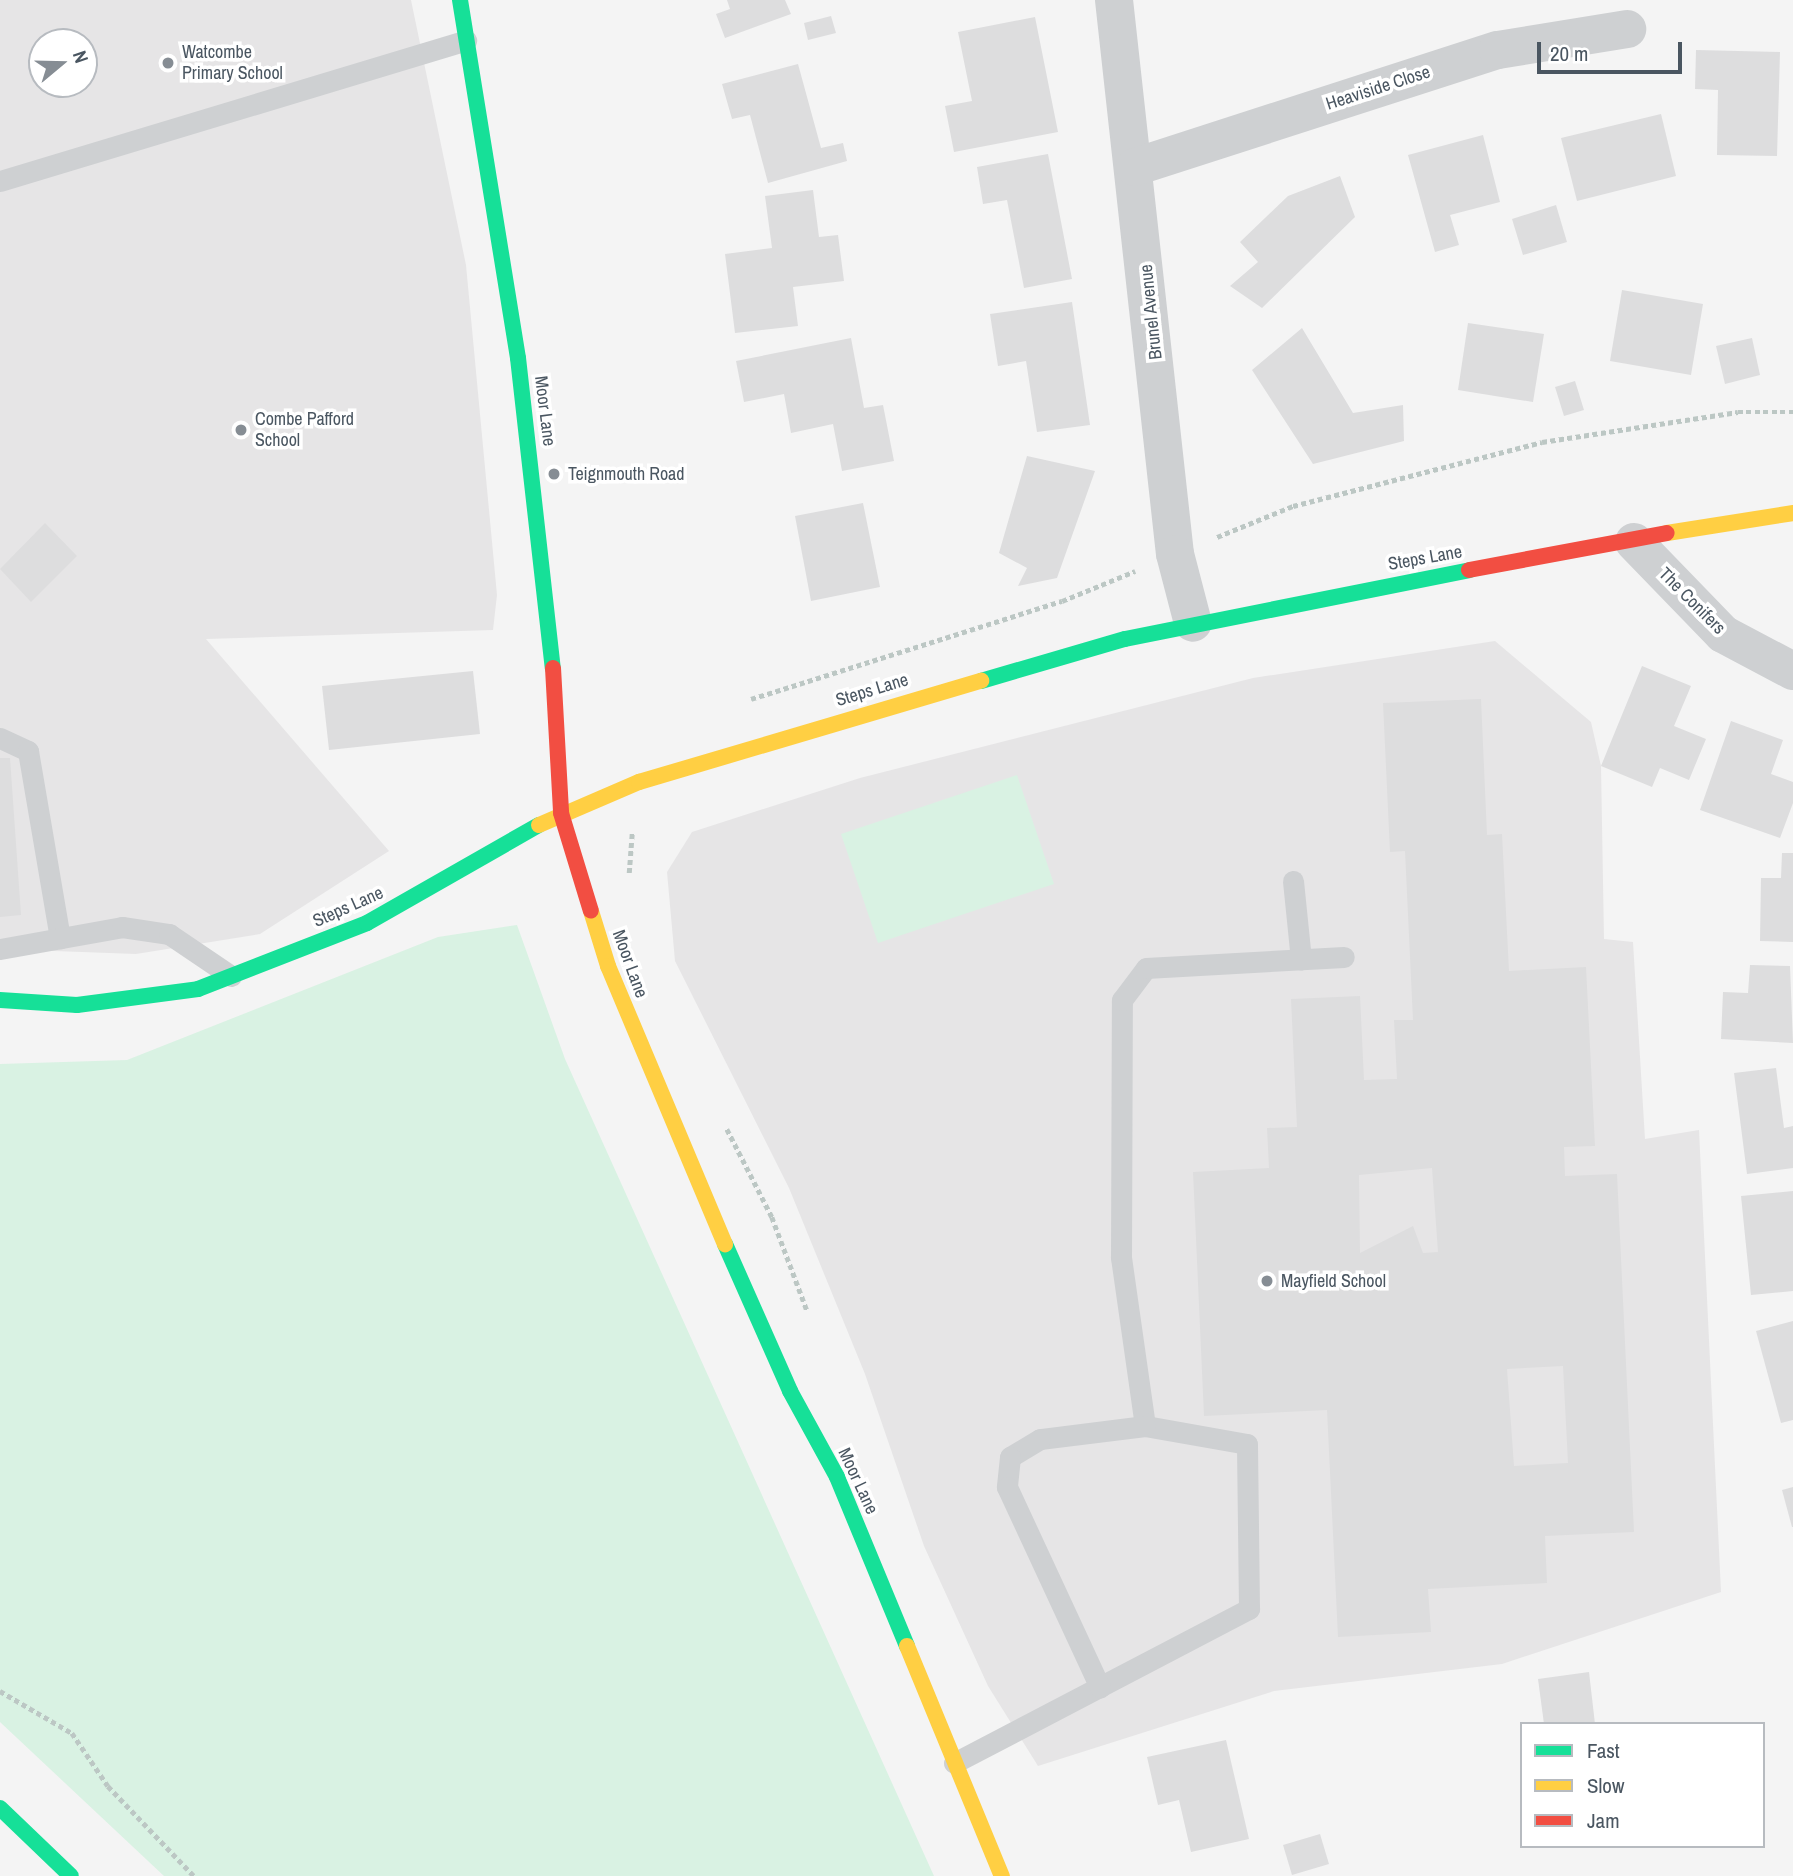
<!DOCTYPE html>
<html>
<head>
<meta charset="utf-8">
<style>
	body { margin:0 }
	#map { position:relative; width:1793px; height:1876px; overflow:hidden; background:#f4f4f4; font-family:"Archivo Narrow",sans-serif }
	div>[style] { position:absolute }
	.education>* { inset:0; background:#e6e5e6 }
	.green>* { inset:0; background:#d9f2e3 }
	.building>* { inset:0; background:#ddddde }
	.path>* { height:4.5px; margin-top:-2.25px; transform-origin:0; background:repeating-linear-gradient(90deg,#bcc7c4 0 5px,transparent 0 8.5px) }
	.lane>* { height:21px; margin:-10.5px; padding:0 10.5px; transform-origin:10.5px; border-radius:10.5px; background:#ced0d2 }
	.street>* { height:38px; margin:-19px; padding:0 19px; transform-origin:19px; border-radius:19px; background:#ced0d2 }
	.fast>* { height:16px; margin:-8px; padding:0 8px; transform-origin:8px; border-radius:8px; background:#16e098 }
	.slow>* { height:16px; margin:-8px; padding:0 8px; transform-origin:8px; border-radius:8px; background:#ffcf43 }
	.jam>* { height:16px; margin:-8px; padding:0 8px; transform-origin:8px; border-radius:8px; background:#f24e42 }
	.dots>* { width:19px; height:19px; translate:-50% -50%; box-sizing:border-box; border:4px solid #fff; border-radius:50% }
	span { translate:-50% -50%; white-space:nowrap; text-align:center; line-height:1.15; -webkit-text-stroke:7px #fff; paint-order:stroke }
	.poi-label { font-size:18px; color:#4a5661 }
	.left { translate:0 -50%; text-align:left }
	.street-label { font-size:18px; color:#4a5661 }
	.legend { position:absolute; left:1520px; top:1722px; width:245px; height:126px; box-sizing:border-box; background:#fff; border:2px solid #b7bbc0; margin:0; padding:9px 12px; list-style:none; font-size:21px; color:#4a5661 }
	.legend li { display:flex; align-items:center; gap:14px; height:35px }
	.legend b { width:35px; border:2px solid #b7bbc0 }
	.north { position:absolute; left:28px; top:28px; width:70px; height:70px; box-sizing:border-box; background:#fff; border:2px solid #b7bbc0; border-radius:50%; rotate:71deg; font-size:19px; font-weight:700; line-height:28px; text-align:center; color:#4a5661 }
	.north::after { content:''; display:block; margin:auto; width:24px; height:32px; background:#868d94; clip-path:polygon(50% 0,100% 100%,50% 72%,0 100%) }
	.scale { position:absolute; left:1537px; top:42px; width:145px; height:32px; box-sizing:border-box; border:4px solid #4a5661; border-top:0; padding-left:9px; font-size:21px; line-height:24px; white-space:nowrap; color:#4a5661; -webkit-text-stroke:5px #fff; paint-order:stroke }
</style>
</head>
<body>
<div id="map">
	<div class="education">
		<div style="clip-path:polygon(evenodd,0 0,411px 0,466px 265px,497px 595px,493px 630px,206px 639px,389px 851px,260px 934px,136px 954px,0 949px,0 0,42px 42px,84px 42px,84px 84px,42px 84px,42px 42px)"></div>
		<div style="clip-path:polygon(1495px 641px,1591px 722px,1601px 766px,1604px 939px,1633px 942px,1645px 1139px,1699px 1130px,1721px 1592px,1502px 1664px,1274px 1691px,1038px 1766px,988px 1686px,924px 1546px,865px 1374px,789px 1188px,675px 961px,667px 872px,692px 832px,860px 778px,1253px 678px)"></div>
	</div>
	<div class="green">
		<div style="clip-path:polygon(1017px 775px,1054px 884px,878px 943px,841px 834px)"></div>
		<div style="clip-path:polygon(517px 925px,565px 1059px,934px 1876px,164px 1876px,0 1722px,0 1064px,127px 1060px,438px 937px)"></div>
	</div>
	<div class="building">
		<div style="clip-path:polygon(727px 0,785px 0,791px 14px,725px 38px,716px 14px,730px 9px)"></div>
		<div style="clip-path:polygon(831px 16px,836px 33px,808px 40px,804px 23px)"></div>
		<div style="clip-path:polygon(1035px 17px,1058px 132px,954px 152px,945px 106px,972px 101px,958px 32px)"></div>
		<div style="clip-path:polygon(1696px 50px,1780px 52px,1777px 156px,1717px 155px,1718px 90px,1695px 89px)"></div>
		<div style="clip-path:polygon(798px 64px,821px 148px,843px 143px,847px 161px,768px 183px,750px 115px,732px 119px,722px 84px)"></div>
		<div style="clip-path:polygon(1661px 114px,1676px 176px,1577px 201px,1561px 138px)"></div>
		<div style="clip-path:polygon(1483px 135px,1500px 202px,1450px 215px,1459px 245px,1435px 252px,1408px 155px)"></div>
		<div style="clip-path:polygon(1048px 154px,1072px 279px,1024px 288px,1007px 200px,983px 204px,977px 167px)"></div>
		<div style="clip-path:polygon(1340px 176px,1355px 217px,1262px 308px,1230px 286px,1258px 262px,1240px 242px,1288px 196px)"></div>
		<div style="clip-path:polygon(813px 190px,819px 237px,838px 235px,844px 281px,793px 287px,798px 326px,735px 333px,725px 254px,772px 248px,765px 196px)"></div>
		<div style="clip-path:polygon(1556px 205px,1567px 242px,1523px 255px,1512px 219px)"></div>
		<div style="clip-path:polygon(1622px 290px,1703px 304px,1691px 375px,1610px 361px)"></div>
		<div style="clip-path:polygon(1072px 302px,1090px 425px,1037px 432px,1026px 361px,998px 366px,990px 314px)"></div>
		<div style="clip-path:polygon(1468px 323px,1544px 334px,1533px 402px,1458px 390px)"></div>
		<div style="clip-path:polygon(1302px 328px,1353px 413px,1403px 405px,1404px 441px,1313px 464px,1252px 370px)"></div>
		<div style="clip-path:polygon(851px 338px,864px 408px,883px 405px,894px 461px,842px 471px,833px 424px,791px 433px,784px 394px,744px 402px,736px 361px)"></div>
		<div style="clip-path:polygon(1752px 338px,1760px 375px,1725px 384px,1716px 346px)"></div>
		<div style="clip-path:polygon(1575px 381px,1584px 410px,1564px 416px,1555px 387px)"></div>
		<div style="clip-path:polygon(1027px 456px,1095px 471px,1057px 578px,1018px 586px,1027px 568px,999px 553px)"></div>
		<div style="clip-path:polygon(863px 503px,880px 587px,811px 601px,795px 516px)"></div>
		<div style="clip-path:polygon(45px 523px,77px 556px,31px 602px,0 569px)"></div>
		<div style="clip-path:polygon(1642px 666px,1691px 686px,1674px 726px,1706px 739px,1689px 780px,1660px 768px,1652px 787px,1601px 766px)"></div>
		<div style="clip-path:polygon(473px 671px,480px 734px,329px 750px,322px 686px)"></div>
		<div style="clip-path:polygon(evenodd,1481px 699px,1487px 835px,1502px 834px,1509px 971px,1586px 967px,1595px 1146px,1564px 1147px,1565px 1176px,1617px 1174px,1634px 1532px,1545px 1536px,1547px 1583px,1428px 1589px,1431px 1632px,1338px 1637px,1327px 1410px,1204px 1416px,1193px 1172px,1269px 1168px,1267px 1128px,1297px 1127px,1291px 999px,1360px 996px,1364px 1080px,1397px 1079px,1394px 1020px,1413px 1020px,1405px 851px,1390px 852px,1383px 703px,1481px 699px,1432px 1168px,1438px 1252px,1423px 1253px,1413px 1226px,1360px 1253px,1359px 1175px,1432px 1168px,1481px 699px,1563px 1366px,1568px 1463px,1514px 1466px,1507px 1369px,1563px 1366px)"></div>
		<div style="clip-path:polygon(1731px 721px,1783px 740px,1771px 774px,1793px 782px,1793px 803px,1780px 838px,1700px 810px)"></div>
		<div style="clip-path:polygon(0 758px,10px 758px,21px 915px,0 917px)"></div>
		<div style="clip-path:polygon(1782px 853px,1793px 853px,1793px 942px,1760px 941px,1761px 878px,1781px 878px)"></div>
		<div style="clip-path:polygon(1750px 965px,1790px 966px,1793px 1043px,1721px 1039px,1723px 992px,1748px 993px)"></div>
		<div style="clip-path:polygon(1776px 1068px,1784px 1128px,1793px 1126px,1793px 1168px,1747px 1174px,1734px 1073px)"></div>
		<div style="clip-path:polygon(1793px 1191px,1793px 1291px,1751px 1295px,1741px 1196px)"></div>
		<div style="clip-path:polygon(1793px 1321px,1793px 1420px,1781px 1423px,1756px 1331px)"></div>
		<div style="clip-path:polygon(1793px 1487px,1793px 1527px,1792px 1527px,1782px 1490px)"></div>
		<div style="clip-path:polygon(1589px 1672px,1595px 1724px,1544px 1724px,1538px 1679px)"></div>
		<div style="clip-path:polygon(1226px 1740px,1249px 1839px,1191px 1852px,1179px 1800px,1158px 1805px,1147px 1757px)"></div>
		<div style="clip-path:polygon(1320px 1834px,1329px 1864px,1292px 1875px,1283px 1845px)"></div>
	</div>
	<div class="path">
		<div style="left:1217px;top:537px;width:82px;rotate:-22.2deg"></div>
		<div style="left:1293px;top:506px;width:257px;rotate:-14.4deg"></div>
		<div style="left:1542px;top:442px;width:198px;rotate:-8.7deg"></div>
		<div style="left:1738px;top:412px;width:55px"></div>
		<div style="left:751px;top:699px;width:326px;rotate:-17.5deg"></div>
		<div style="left:1062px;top:601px;width:79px;rotate:-22.3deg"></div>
		<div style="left:629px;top:873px;width:40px;rotate:-85.7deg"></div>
		<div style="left:727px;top:1129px;width:99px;rotate:62.9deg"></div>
		<div style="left:772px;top:1217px;width:99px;rotate:69.4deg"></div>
		<div style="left:0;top:1691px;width:83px;rotate:30.3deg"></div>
		<div style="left:72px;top:1733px;width:64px;rotate:55.8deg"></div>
		<div style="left:108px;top:1786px;width:124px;rotate:46.3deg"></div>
	</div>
	<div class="lane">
		<div style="left:0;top:181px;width:487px;rotate:-16.8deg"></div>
		<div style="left:0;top:738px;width:31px;rotate:25deg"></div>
		<div style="left:28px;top:751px;width:190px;rotate:80.3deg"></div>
		<div style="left:1293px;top:881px;width:79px;rotate:84.2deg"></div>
		<div style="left:0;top:949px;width:124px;rotate:-10.2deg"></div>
		<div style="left:122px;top:927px;width:48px;rotate:8.5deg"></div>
		<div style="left:169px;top:934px;width:75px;rotate:34.1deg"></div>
		<div style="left:1145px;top:1426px;width:171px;rotate:-98.1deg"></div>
		<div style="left:1121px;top:1257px;width:257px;rotate:-89.8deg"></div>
		<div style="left:1122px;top:1000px;width:40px;rotate:-53deg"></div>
		<div style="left:1146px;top:968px;width:198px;rotate:-3.2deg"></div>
		<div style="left:954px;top:1763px;width:333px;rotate:-27.6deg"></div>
		<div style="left:1249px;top:1609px;width:165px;rotate:-90.7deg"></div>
		<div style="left:1247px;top:1444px;width:104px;rotate:-170deg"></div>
		<div style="left:1145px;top:1426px;width:106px;rotate:172.9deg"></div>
		<div style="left:1040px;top:1439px;width:35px;rotate:149deg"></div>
		<div style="left:1010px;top:1457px;width:30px;rotate:96deg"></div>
		<div style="left:1007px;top:1487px;width:221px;rotate:65.1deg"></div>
	</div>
	<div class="street">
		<div style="left:1114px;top:0;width:557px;rotate:83.72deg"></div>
		<div style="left:1175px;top:554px;width:71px;rotate:75.4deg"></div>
		<div style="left:1135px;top:167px;width:381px;rotate:-17.9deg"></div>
		<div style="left:1498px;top:50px;width:131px;rotate:-9.2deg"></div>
		<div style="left:1634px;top:542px;width:128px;rotate:45.9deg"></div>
		<div style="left:1723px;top:634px;width:79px;rotate:27.9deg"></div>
	</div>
	<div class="fast">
		<div style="left:460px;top:0;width:363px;rotate:80.8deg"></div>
		<div style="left:518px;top:358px;width:312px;rotate:83.6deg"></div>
		<div style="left:981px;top:681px;width:150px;rotate:-16.3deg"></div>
		<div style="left:1125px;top:639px;width:351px;rotate:-11.3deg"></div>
		<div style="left:0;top:1000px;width:77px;rotate:3.7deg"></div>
		<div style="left:77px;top:1005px;width:122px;rotate:-7.5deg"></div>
		<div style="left:198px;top:989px;width:181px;rotate:-21.3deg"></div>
		<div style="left:367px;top:923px;width:198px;rotate:-29.7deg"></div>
		<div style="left:725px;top:1244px;width:161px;rotate:66.1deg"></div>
		<div style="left:790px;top:1391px;width:98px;rotate:61.3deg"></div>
		<div style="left:837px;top:1477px;width:183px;rotate:67.5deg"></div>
		<div style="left:0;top:1808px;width:98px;rotate:43.8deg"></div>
	</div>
	<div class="slow">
		<div style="left:1667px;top:533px;width:128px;rotate:-9deg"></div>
		<div style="left:539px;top:825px;width:109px;rotate:-23.3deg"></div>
		<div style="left:639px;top:782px;width:357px;rotate:-16.5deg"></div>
		<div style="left:591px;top:911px;width:58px;rotate:72.8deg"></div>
		<div style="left:608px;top:966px;width:302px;rotate:67.2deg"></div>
		<div style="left:907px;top:1646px;width:249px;rotate:67.6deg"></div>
	</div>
	<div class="jam">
		<div style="left:1469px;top:570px;width:201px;rotate:-10.6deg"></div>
		<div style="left:553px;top:668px;width:145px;rotate:86.8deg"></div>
		<div style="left:561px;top:813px;width:102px;rotate:73deg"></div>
	</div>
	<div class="dots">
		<div style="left:168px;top:63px;background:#868d94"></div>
		<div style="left:241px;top:430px;background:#868d94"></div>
		<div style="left:554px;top:474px;background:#868d94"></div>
		<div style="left:1267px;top:1281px;background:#868d94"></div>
	</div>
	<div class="poi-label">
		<span class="left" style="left:182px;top:63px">Watcombe<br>Primary School</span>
		<span class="left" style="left:255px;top:430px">Combe Pafford<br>School</span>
		<span class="left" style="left:568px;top:474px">Teignmouth Road</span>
		<span class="left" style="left:1281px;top:1281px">Mayfield School</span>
	</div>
	<div class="street-label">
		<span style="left:1378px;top:88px;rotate:-18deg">Heaviside Close</span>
		<span style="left:1151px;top:312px;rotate:-96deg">Brunel Avenue</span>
		<span style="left:545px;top:411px;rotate:83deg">Moor Lane</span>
		<span style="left:1425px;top:558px;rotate:-10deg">Steps Lane</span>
		<span style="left:1692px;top:601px;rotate:45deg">The Conifers</span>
		<span style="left:872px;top:690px;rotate:-17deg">Steps Lane</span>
		<span style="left:348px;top:907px;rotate:-24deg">Steps Lane</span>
		<span style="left:630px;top:964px;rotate:70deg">Moor Lane</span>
		<span style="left:858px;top:1481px;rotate:65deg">Moor Lane</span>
	</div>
	<ul class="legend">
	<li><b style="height:9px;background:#16e098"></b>Fast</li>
	<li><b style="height:9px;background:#ffcf43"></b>Slow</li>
	<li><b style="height:9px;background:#f24e42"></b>Jam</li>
	</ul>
	<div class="north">N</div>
	<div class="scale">20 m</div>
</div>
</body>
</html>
